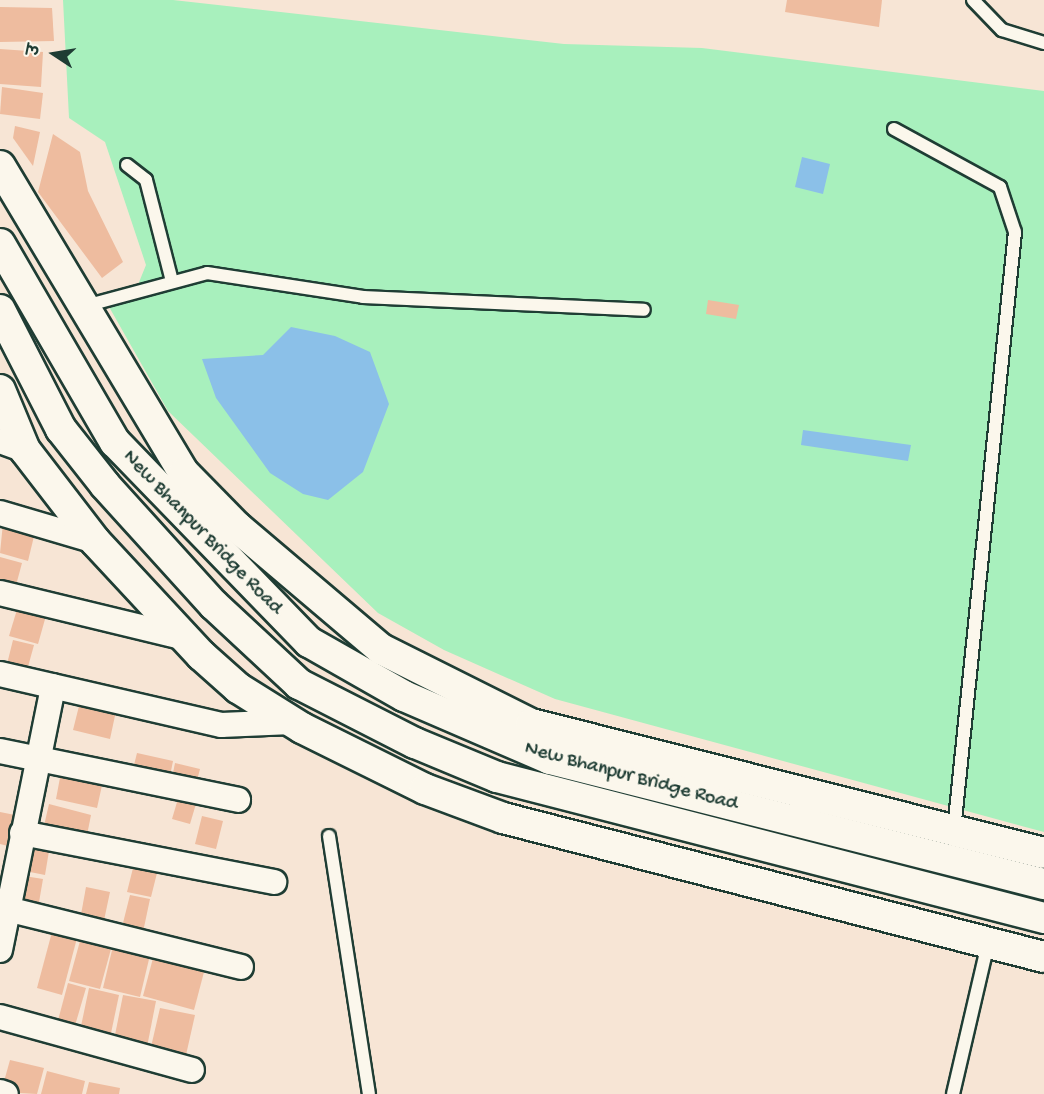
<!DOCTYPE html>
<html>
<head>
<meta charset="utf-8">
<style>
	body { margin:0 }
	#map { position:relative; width:1044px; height:1094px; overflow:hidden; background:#f7e5d5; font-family:"Gochi Hand","Playpen Sans Deva",sans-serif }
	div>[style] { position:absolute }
	.green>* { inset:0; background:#a8f0bd }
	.water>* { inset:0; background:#8bc0e8 }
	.building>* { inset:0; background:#eebc9f }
	.roads { filter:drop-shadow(2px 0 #1f3d34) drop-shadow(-2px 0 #1f3d34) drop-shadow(0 2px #1f3d34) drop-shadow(0 -2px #1f3d34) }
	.service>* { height:12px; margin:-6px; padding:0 6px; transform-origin:6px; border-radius:6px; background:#fbf7ec }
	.minor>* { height:24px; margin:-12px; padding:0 12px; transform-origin:12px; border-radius:12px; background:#fbf7ec }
	.tertiary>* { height:30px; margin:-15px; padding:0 15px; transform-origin:15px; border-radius:15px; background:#fbf7ec }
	span { translate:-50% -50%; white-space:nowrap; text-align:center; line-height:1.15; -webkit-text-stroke:4.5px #fbf7ec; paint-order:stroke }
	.street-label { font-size:20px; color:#1f3d34 }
	.north { position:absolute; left:24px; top:24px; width:60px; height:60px; -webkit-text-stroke:4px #fbf7ec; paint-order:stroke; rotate:282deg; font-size:16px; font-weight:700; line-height:24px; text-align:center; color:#1f3d34 }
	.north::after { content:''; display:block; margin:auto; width:21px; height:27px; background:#1f3d34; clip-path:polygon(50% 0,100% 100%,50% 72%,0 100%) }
</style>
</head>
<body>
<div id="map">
	<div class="green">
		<div style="clip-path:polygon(63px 0,173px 0,564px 44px,702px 48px,1044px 91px,1044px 832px,555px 699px,444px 650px,378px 613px,168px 411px,108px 305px,135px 292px,146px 265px,105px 142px,69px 118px)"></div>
	</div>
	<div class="water">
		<div style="clip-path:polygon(802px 157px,830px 164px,823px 194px,795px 187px)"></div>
		<div style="clip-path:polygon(291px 327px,335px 336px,370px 352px,389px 404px,363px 472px,328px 500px,303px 494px,270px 473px,216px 398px,202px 359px,263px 355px)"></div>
		<div style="clip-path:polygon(803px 430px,911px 445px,908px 461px,801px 445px)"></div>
	</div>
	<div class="building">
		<div style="clip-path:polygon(787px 0,882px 0,879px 27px,785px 12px)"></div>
		<div style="clip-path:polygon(0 7px,52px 8px,54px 41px,0 42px)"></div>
		<div style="clip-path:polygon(0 49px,43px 52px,41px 87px,0 84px)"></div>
		<div style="clip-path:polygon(2px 87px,43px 93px,40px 119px,0 114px)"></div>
		<div style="clip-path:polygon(15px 126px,40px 132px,33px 166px,13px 138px)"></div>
		<div style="clip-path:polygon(53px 134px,80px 152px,88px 191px,123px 262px,102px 278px,38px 192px)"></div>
		<div style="clip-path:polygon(708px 300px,739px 305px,736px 319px,706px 314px)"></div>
		<div style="clip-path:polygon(3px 523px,35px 532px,28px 561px,0 553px)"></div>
		<div style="clip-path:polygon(0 557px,22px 563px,15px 589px,0 586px)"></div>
		<div style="clip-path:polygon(19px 603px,47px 612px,38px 644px,9px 636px)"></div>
		<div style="clip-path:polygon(13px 640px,34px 645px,26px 674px,6px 668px)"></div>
		<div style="clip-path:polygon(80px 702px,116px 711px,110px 739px,73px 730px)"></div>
		<div style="clip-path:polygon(137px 753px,173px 761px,169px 781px,132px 773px)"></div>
		<div style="clip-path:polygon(175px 763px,200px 769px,195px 788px,171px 783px)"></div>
		<div style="clip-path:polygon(62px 767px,104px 776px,97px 808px,56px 799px)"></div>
		<div style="clip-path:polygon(180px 792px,198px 797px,190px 824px,172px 819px)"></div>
		<div style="clip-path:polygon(49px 804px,91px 815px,86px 840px,43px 830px)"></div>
		<div style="clip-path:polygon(0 812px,15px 815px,8px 846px,0 844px)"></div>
		<div style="clip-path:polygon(202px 816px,223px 821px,216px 849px,195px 844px)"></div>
		<div style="clip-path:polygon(25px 841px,50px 845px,45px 875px,20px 870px)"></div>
		<div style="clip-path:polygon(134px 864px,158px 869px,151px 897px,127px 892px)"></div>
		<div style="clip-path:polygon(18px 875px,43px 879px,38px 908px,13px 904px)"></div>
		<div style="clip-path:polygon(86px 887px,110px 892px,103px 925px,80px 920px)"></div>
		<div style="clip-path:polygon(130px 895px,150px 899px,143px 932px,122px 927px)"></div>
		<div style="clip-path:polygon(52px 932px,77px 938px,62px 995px,37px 988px)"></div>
		<div style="clip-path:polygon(80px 941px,111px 949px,100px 989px,69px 981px)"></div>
		<div style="clip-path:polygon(113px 946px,150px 955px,140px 997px,103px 988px)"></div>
		<div style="clip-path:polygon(153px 958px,204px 972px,194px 1010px,143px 996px)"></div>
		<div style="clip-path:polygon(68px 983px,86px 988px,74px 1029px,57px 1024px)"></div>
		<div style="clip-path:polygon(89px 988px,119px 995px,110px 1038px,80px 1031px)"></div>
		<div style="clip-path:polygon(123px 995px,156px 1001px,147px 1047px,114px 1040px)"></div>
		<div style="clip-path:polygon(160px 1008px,195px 1015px,186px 1055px,151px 1047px)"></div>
		<div style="clip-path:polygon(10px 1060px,44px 1068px,37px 1094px,1px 1092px)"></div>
		<div style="clip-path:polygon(47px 1071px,85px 1081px,82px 1094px,41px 1094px)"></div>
		<div style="clip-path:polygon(89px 1082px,120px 1088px,119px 1094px,86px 1094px)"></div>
	</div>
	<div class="roads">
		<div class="service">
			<div style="left:973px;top:0;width:42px;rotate:46deg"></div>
			<div style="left:1002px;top:30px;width:44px;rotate:17.2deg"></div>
			<div style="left:894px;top:129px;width:121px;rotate:28.7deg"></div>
			<div style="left:1000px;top:187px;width:47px;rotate:71.6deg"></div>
			<div style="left:1015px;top:232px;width:601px;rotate:95.82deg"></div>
			<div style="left:127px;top:165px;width:24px;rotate:38deg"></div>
			<div style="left:146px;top:180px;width:104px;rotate:75.6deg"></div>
			<div style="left:85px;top:306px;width:126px;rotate:-15.1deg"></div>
			<div style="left:207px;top:273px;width:158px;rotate:8.7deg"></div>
			<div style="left:363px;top:297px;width:281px;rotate:2.6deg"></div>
			<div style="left:329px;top:836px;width:261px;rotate:81.2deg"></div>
			<div style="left:953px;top:1094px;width:155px;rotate:-76.9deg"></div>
		</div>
		<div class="minor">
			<div style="left:0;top:441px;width:27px;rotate:20deg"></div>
			<div style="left:0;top:513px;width:99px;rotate:16.4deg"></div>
			<div style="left:0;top:593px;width:187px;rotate:13.6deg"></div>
			<div style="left:0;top:674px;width:227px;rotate:13deg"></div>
			<div style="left:221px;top:725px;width:71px;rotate:-2.4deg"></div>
			<div style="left:0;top:751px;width:243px;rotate:11.6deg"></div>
			<div style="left:22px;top:833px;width:257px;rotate:11deg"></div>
			<div style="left:7px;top:909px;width:241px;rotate:13.9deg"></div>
			<div style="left:0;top:950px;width:269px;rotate:-78.6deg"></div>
			<div style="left:0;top:1017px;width:199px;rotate:15.4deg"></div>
			<div style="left:0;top:1092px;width:6px;rotate:18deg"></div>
		</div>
		<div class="tertiary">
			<div style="left:0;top:166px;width:358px;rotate:59.1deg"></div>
			<div style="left:184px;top:473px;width:76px;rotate:45.5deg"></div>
			<div style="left:237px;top:527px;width:189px;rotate:40.3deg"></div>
			<div style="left:381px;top:649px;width:168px;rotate:26.6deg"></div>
			<div style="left:531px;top:724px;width:529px;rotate:14.12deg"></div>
			<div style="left:0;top:244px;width:229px;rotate:59.9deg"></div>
			<div style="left:115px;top:442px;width:279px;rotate:45.9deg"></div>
			<div style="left:309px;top:642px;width:109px;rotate:29.6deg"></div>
			<div style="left:404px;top:696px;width:159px;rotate:23.3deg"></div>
			<div style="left:550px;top:759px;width:510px;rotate:14.2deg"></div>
			<div style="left:0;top:310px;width:134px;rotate:62.9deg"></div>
			<div style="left:61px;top:429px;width:71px;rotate:51.8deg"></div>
			<div style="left:105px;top:485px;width:162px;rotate:47.8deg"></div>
			<div style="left:214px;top:605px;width:116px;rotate:42.9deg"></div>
			<div style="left:299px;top:684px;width:130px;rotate:27deg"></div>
			<div style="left:415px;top:743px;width:89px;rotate:22.5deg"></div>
			<div style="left:497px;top:777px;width:565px;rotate:14.45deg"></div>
			<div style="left:0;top:390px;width:65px;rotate:67.4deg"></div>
			<div style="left:25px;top:450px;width:115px;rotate:52.4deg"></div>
			<div style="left:95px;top:541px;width:156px;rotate:47.1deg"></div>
			<div style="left:201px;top:655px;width:50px;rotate:41.7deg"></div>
			<div style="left:238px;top:688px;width:75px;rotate:32deg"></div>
			<div style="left:302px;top:728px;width:137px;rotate:26.4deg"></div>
			<div style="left:425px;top:789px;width:83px;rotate:20.4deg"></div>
			<div style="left:503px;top:818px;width:559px;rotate:14.41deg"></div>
		</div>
	</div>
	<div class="street-label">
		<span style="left:202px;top:533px;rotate:46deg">New Bhanpur Bridge Road</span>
		<span style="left:631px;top:777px;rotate:15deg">New Bhanpur Bridge Road</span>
	</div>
	<div class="north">उ</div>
</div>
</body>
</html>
